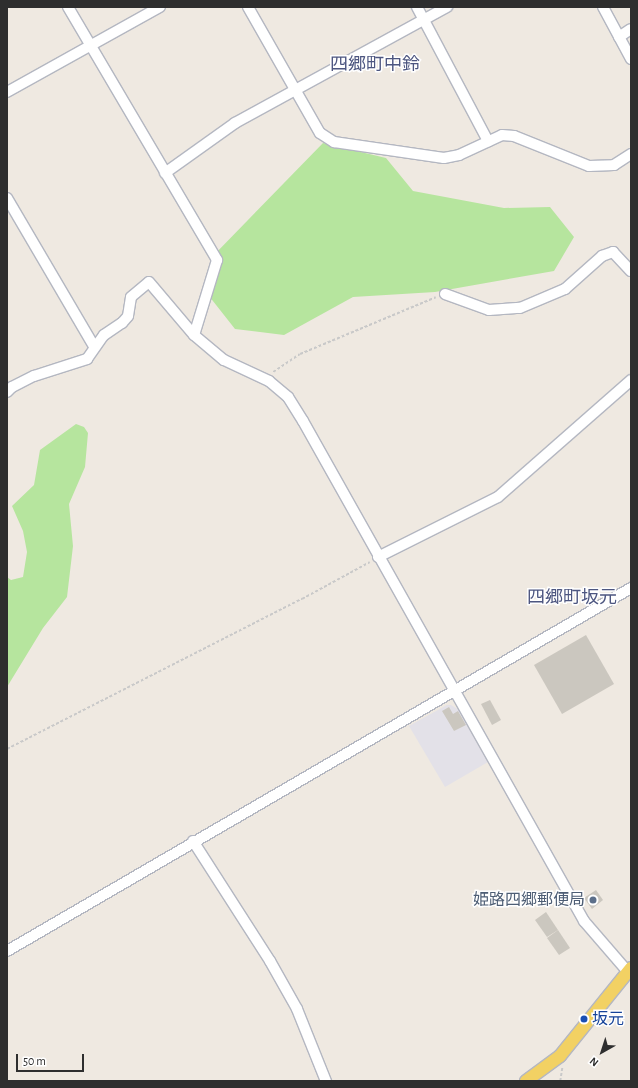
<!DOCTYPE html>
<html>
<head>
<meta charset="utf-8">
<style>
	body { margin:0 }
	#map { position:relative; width:638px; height:1088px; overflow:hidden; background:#efe9e1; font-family:"Alegreya Sans","Noto Sans JP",sans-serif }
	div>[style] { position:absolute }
	.industrial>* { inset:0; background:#e3e1e8 }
	.green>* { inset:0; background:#b6e59e }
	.building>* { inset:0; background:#cbc7bf }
	.path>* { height:1.5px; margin-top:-0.75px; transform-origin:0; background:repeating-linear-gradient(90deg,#c9c9c9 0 3px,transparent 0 5px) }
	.roads { filter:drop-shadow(1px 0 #b4b7c1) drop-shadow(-1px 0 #b4b7c1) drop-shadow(0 1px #b4b7c1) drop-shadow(0 -1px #b4b7c1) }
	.minor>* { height:10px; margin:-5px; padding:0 5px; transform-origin:5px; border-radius:5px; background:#fff }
	.major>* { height:12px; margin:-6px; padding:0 6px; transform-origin:6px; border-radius:6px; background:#f2d163 }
	.dots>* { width:11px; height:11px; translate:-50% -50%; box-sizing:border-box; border:2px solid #fff; border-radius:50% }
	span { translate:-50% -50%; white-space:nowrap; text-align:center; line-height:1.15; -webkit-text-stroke:3px #fff; paint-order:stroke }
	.service-label { font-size:16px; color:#4e5e75 }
	.right { translate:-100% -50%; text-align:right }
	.transit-label { font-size:16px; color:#164399 }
	.left { translate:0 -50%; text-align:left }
	.quarter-label { font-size:18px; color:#4d5680 }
	.frame { position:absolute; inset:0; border:8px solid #2e2e2e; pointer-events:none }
	.north { position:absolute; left:582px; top:1032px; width:40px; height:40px; -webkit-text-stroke:3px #fff; paint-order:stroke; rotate:219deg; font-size:11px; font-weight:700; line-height:16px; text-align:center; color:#2e2e2e }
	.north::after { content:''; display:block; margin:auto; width:14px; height:18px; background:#2e2e2e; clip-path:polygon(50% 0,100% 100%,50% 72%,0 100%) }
	.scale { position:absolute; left:16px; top:1054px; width:68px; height:18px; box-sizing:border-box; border:2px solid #2e2e2e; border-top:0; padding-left:5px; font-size:12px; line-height:14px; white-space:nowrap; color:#2e2e2e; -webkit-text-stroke:3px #fff; paint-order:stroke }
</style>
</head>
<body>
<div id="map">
	<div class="industrial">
		<div style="clip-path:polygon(447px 705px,451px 705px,459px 710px,488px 762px,445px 787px,409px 726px)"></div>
	</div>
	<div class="green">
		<div style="clip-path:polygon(323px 143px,386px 158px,413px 191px,504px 208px,550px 207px,574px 237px,554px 271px,435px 292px,353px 297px,284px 335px,235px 329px,209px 296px,212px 257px)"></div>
		<div style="clip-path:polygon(76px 424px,84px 427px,88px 433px,85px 467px,69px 504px,73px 546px,67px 597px,43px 628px,7px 687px,7px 577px,11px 580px,23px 577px,27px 552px,23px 531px,12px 506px,34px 485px,40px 450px)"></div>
	</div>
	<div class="building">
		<div style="clip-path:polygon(586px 635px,614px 684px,562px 714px,534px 665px)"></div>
		<div style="clip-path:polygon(490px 700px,501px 720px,492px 725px,481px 704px)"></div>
		<div style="clip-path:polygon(449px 707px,453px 714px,458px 711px,466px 725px,454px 731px,442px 711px)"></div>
		<div style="clip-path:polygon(596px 890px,603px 900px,592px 909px,584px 898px)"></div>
		<div style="clip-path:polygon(546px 912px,558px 930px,547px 937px,535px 920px)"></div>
		<div style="clip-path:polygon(558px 930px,570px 948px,559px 955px,547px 938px)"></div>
	</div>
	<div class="path">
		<div style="left:273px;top:372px;width:32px;rotate:-34deg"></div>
		<div style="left:300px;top:354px;width:147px;rotate:-22.7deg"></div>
		<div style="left:7px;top:749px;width:331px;rotate:-27deg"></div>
		<div style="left:302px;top:599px;width:77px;rotate:-28.6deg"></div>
		<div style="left:560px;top:1081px;width:13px;rotate:-81deg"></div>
	</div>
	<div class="roads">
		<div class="minor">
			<div style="left:68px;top:7px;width:294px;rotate:59.5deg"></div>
			<div style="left:217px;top:260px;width:78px;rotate:107deg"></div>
			<div style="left:248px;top:7px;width:145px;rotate:60.3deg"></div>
			<div style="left:320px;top:133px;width:17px;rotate:33deg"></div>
			<div style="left:334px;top:142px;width:111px;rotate:8.3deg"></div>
			<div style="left:444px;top:158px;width:15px;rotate:-11deg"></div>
			<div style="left:459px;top:155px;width:47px;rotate:-24.9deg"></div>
			<div style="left:502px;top:135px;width:12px;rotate:5deg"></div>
			<div style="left:514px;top:136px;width:81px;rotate:21.8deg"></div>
			<div style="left:589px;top:166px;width:25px;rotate:-2deg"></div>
			<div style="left:614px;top:165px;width:20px;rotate:-33deg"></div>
			<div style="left:417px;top:7px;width:152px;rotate:62.1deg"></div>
			<div style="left:603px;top:7px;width:59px;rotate:61.7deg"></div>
			<div style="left:619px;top:37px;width:14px;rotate:-34deg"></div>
			<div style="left:7px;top:92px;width:175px;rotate:-29.1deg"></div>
			<div style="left:165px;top:173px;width:86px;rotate:-35.5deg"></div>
			<div style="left:235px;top:123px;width:242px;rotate:-28.7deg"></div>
			<div style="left:7px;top:198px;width:172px;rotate:59.6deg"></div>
			<div style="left:445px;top:294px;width:47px;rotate:20deg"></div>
			<div style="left:489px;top:310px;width:31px;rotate:-4deg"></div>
			<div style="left:520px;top:308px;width:49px;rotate:-22.9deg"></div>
			<div style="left:565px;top:289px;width:50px;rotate:-41.7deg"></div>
			<div style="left:602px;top:256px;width:12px;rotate:-20deg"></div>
			<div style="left:613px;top:252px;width:26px;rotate:47deg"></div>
			<div style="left:7px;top:392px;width:7px;rotate:-45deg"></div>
			<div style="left:12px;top:387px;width:25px;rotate:-27deg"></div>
			<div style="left:34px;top:376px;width:56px;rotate:-17.8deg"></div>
			<div style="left:87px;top:359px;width:29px;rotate:-55deg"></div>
			<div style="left:104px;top:335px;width:22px;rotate:-34deg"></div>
			<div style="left:122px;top:323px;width:9px;rotate:-49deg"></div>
			<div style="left:128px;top:316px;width:19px;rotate:-81deg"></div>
			<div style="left:131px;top:297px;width:23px;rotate:-40deg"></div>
			<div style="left:149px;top:282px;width:70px;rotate:49.7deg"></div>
			<div style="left:194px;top:335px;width:39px;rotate:40deg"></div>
			<div style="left:224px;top:360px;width:50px;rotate:25deg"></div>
			<div style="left:269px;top:381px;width:25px;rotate:40deg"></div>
			<div style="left:288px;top:397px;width:28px;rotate:58deg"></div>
			<div style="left:303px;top:421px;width:574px;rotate:60.66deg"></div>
			<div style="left:584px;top:921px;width:67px;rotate:49.2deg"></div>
			<div style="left:378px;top:557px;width:134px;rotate:-26.6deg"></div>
			<div style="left:498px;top:497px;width:177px;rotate:-41.3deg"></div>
			<div style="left:193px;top:841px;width:143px;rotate:57.3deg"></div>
			<div style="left:270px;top:961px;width:55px;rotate:60.6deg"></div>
			<div style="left:297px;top:1009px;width:78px;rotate:68.1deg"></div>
			<div style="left:7px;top:951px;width:722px;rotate:-30.19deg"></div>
		</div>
		<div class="major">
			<div style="left:526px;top:1081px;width:42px;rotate:-36.3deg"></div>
			<div style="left:560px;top:1056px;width:113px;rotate:-51.1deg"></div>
		</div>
	</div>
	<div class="dots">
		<div style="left:593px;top:900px;background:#5c6f8a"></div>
		<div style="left:584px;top:1019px;background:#1a4fb4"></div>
	</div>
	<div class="service-label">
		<span class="right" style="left:585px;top:900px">姫路四郷郵便局</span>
	</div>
	<div class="transit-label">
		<span class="left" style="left:592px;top:1019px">坂元</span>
	</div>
	<div class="quarter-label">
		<span style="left:375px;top:65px">四郷町中鈴</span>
		<span style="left:572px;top:598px">四郷町坂元</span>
	</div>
	<div class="frame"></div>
	<div class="north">N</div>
	<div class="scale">50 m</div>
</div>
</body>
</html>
